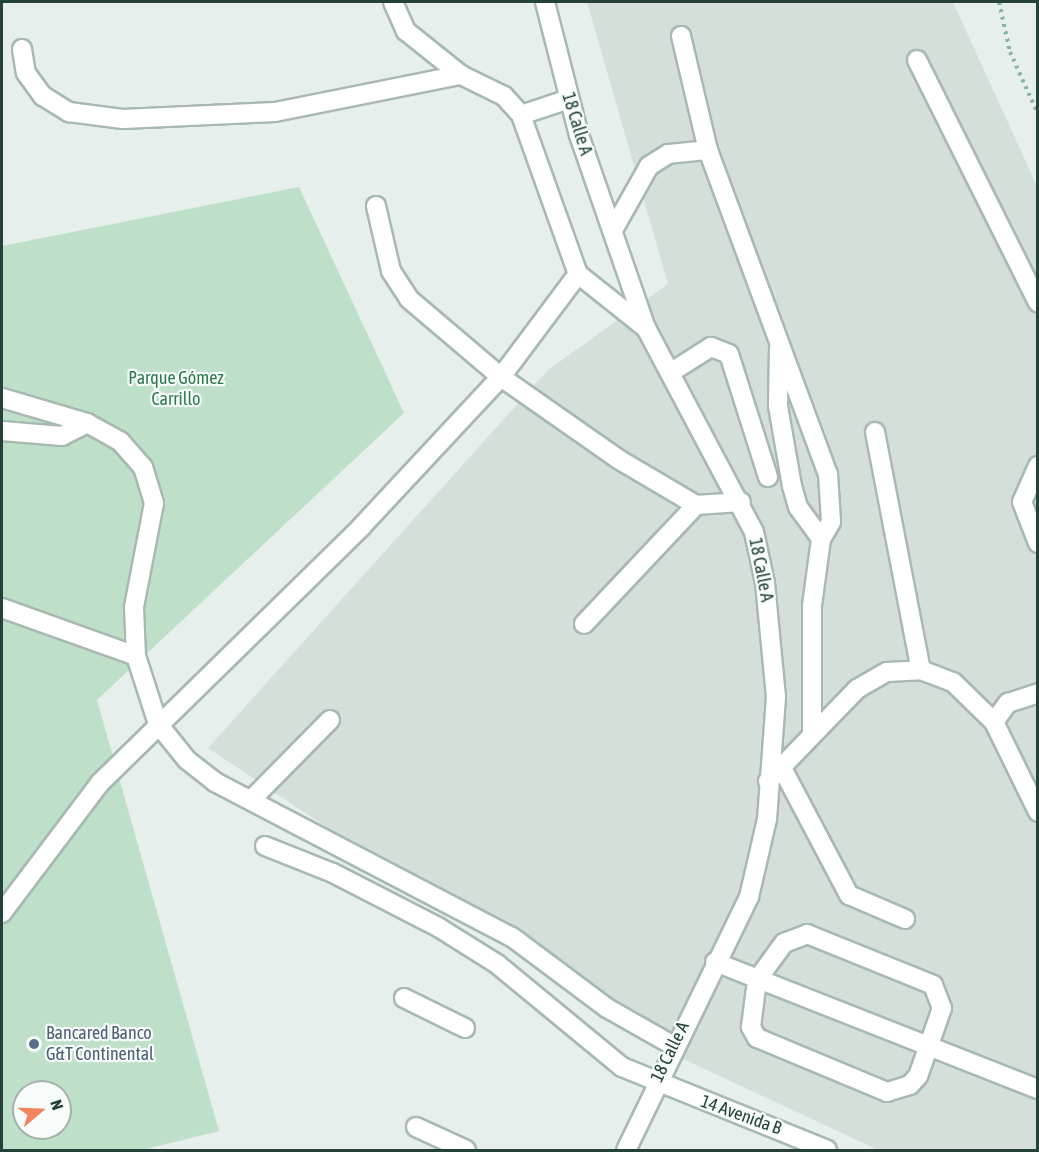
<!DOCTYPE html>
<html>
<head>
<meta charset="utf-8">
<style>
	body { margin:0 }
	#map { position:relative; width:1039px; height:1152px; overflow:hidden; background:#e6efeb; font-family:"Asap Condensed",sans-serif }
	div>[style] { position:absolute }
	.built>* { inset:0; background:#d4dfda }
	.green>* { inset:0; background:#bfe0c8 }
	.path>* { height:4px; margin-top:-2px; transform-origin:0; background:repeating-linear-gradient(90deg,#86b3a5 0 3px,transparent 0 7.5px) }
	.roads { filter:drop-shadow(2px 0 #a8b8b2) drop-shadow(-2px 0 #a8b8b2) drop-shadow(0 2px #a8b8b2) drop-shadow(0 -2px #a8b8b2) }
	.minor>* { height:18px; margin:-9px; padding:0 9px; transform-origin:9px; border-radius:9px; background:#fff }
	.dots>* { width:16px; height:16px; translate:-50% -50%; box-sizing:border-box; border:3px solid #f7fbf9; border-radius:50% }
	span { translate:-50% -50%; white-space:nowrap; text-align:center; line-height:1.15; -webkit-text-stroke:4.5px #f7fbf9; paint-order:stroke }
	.street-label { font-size:18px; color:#24423a }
	.park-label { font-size:18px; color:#2d7a4b }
	.service-label { font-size:18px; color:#4e5e75 }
	.left { translate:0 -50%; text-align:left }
	.frame { position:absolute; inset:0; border:3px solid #24423a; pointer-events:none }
	.north { position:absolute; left:12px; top:1080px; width:60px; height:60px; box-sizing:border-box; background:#f7fbf9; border:2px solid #a3b1ad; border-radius:50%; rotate:71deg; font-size:16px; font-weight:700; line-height:24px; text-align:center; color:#24423a }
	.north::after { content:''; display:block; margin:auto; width:21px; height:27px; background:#f4845f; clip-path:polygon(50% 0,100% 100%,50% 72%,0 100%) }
</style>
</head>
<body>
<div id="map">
	<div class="built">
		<div style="clip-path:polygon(587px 2px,953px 2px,1037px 186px,1037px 1150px,878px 1150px,651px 1044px,208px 748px,548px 370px,668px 284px)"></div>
	</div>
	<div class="green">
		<div style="clip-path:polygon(evenodd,299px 187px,404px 413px,97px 700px,219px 1131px,142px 1150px,2px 1150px,2px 246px,299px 187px,24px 1092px,60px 1092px,60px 1128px,24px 1128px,24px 1092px)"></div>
	</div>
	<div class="path">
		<div style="left:999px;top:2px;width:51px;rotate:77.6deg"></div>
		<div style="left:1010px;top:52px;width:68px;rotate:65.7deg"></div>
	</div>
	<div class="roads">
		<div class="minor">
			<div style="left:393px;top:2px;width:32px;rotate:66deg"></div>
			<div style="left:406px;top:31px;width:70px;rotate:38.7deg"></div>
			<div style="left:461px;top:75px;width:48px;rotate:26deg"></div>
			<div style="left:504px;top:96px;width:25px;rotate:48deg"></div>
			<div style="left:521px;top:115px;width:169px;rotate:70.3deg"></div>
			<div style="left:578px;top:274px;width:87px;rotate:38.5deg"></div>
			<div style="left:545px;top:2px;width:137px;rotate:75.7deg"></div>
			<div style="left:579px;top:135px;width:204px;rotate:70.9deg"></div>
			<div style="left:646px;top:328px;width:231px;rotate:62.1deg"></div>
			<div style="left:754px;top:532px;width:52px;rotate:77.8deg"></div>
			<div style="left:765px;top:583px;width:115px;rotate:84.5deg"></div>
			<div style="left:776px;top:697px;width:122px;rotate:94.2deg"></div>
			<div style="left:767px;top:819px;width:80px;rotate:103deg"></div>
			<div style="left:749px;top:897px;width:281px;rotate:115.9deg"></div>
			<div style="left:681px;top:36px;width:117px;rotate:76.7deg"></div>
			<div style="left:708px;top:150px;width:346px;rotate:69.7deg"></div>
			<div style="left:828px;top:474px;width:48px;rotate:86.4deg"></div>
			<div style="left:831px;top:522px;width:20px;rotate:120deg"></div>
			<div style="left:821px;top:539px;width:68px;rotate:97.7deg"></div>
			<div style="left:812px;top:606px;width:129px;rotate:90deg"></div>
			<div style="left:22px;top:49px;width:24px;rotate:81deg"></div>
			<div style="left:26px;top:73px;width:29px;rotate:54deg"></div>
			<div style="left:43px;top:96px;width:31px;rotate:32deg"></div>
			<div style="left:69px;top:112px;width:54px;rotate:7.4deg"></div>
			<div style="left:123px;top:119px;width:152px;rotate:-2.6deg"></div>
			<div style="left:275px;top:112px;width:190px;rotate:-11.3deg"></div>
			<div style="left:917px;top:60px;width:271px;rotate:63.5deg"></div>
			<div style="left:521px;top:115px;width:51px;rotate:-18.4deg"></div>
			<div style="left:376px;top:206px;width:67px;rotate:77deg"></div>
			<div style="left:391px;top:271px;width:33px;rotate:57deg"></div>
			<div style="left:409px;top:299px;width:121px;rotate:40.3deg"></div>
			<div style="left:501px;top:377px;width:143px;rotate:35deg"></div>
			<div style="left:618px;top:459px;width:91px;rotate:30.5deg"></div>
			<div style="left:696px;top:505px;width:45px;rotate:-3.8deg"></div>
			<div style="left:613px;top:230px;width:73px;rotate:-60.6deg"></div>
			<div style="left:649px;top:166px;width:22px;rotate:-32deg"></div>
			<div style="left:668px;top:154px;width:40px;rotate:-5.7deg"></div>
			<div style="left:779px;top:348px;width:58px;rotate:91deg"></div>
			<div style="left:778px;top:406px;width:81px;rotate:80.1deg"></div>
			<div style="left:792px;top:486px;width:22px;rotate:74deg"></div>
			<div style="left:798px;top:507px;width:39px;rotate:54deg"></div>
			<div style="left:673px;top:371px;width:45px;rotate:-32.3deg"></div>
			<div style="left:711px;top:347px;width:19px;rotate:21deg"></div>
			<div style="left:729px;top:354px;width:129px;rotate:72.4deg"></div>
			<div style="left:2px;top:398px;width:89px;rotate:16.4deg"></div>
			<div style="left:87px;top:423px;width:38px;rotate:29deg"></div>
			<div style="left:120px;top:441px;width:35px;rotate:49deg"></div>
			<div style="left:143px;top:467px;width:38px;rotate:73deg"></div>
			<div style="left:154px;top:503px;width:106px;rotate:100.9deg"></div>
			<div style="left:134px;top:607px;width:49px;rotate:87.7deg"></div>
			<div style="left:136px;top:656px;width:71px;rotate:72.1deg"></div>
			<div style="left:158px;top:724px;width:46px;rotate:51.1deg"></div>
			<div style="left:187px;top:760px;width:36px;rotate:38deg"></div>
			<div style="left:215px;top:782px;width:335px;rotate:27.6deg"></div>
			<div style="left:512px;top:937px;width:119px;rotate:36.8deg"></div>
			<div style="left:607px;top:1008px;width:75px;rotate:29.6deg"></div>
			<div style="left:2px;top:431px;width:60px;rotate:4.8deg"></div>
			<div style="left:62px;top:436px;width:28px;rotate:-27deg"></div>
			<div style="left:875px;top:432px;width:242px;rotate:79.1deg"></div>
			<div style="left:1038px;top:466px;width:39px;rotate:114deg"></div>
			<div style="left:1022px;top:502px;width:44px;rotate:68.7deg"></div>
			<div style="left:2px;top:608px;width:142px;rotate:19.7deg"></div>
			<div style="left:584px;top:624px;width:163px;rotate:-46.7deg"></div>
			<div style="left:994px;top:722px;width:24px;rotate:-54deg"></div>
			<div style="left:1008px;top:703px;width:32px;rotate:-18deg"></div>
			<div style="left:782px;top:768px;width:144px;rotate:62.2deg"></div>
			<div style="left:849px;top:895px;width:61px;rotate:23.2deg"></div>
			<div style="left:768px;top:781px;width:128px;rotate:-45.9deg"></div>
			<div style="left:857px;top:689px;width:34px;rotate:-30deg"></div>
			<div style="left:887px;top:672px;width:34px;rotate:-3deg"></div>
			<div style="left:921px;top:670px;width:34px;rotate:21deg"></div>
			<div style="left:953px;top:682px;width:57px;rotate:44.3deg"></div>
			<div style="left:994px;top:722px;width:100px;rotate:63.9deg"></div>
			<div style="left:252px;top:799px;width:111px;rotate:-45.4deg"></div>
			<div style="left:265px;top:846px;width:73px;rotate:21.7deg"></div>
			<div style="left:333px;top:873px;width:118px;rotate:27.2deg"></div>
			<div style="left:438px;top:927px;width:70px;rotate:32.1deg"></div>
			<div style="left:497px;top:964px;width:162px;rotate:39.5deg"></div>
			<div style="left:622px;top:1067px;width:221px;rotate:22deg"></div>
			<div style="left:2px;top:913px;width:163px;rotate:-53deg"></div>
			<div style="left:100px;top:783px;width:366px;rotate:-44.4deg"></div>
			<div style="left:361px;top:527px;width:205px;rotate:-47deg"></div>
			<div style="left:501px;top:377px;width:129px;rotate:-53.2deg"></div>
			<div style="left:807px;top:934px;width:136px;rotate:22deg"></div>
			<div style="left:933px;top:985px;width:25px;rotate:69deg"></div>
			<div style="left:942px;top:1008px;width:72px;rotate:109.4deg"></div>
			<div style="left:918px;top:1076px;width:12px;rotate:132deg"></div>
			<div style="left:910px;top:1085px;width:24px;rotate:163deg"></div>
			<div style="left:887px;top:1092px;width:141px;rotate:-157.4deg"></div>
			<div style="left:757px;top:1038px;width:13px;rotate:-119deg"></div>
			<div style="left:751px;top:1027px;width:47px;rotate:-82.7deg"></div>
			<div style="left:757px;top:980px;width:46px;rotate:-53.9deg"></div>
			<div style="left:784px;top:943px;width:25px;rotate:-21deg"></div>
			<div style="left:715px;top:962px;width:347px;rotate:21.5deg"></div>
			<div style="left:404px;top:998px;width:68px;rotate:26.2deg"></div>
			<div style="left:416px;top:1127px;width:55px;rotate:24.7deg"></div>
		</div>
	</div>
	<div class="dots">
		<div style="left:34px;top:1044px;background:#5c6f8a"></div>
	</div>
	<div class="street-label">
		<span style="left:577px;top:124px;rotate:73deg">18 Calle A</span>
		<span style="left:761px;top:570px;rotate:79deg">18 Calle A</span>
		<span style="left:670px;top:1052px;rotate:-64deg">18 Calle A</span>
		<span style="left:741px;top:1115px;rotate:20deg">14 Avenida B</span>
	</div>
	<div class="park-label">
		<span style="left:176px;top:389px">Parque Gómez<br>Carrillo</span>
	</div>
	<div class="service-label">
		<span class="left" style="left:46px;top:1044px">Bancared Banco<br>G&amp;T Continental</span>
	</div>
	<div class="frame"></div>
	<div class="north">N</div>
</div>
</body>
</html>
